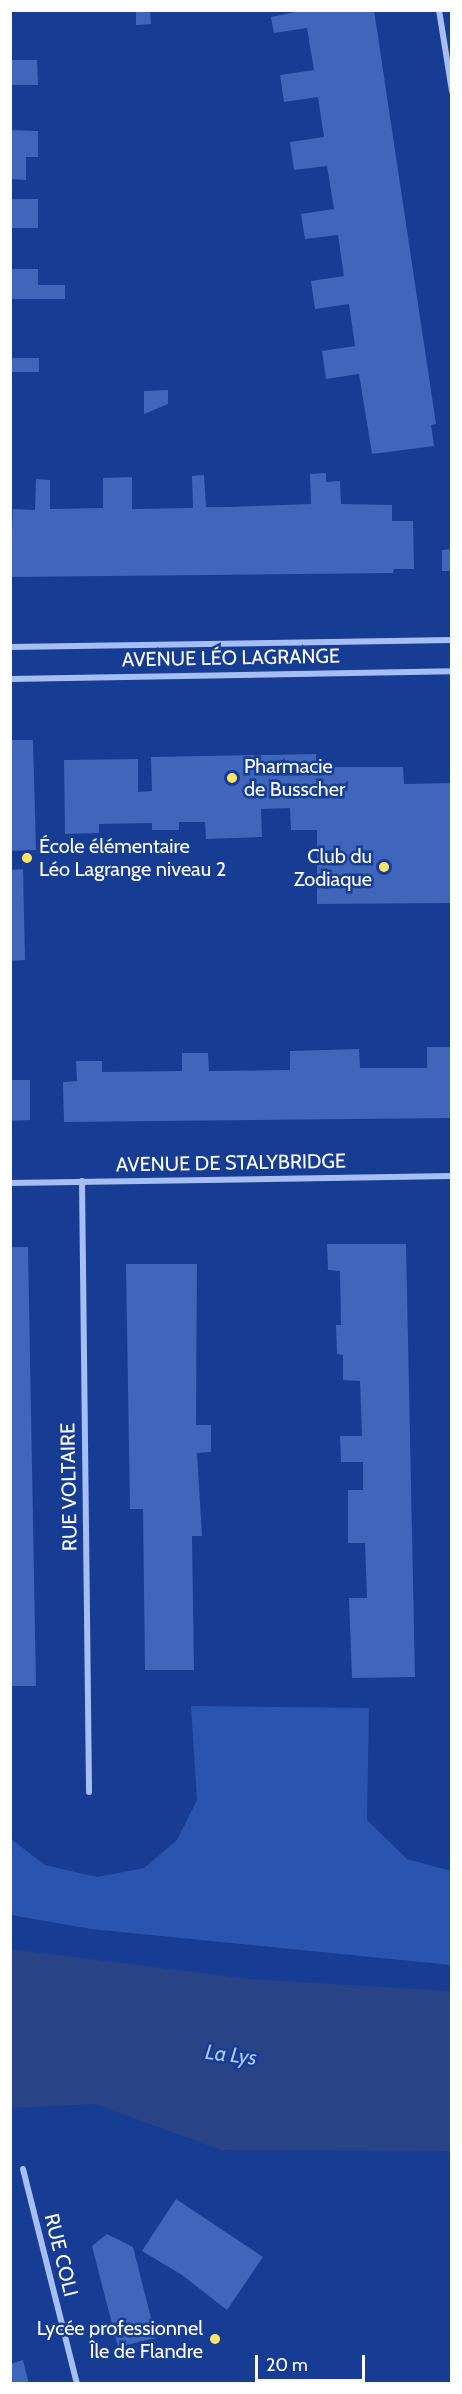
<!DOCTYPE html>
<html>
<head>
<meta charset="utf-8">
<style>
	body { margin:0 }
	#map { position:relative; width:462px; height:2394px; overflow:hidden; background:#163c93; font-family:Cabin,sans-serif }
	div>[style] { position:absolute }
	.green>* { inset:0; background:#2955b1 }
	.water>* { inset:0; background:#284486 }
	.building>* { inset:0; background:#3f66ba }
	.minor>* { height:6px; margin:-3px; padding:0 3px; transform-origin:3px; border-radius:3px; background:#a6bef1 }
	.dots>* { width:16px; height:16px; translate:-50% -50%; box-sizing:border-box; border:3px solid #163c93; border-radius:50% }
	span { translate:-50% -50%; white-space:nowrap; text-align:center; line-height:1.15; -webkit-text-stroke:5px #163c93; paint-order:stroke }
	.street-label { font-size:20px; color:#fff }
	.poi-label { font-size:20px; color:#fff }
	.left { translate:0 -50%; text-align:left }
	.right { translate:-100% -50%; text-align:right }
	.water-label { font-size:21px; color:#b2c9f7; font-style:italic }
	.frame { position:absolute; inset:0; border:12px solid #fff; pointer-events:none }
	.scale { position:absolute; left:255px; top:2355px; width:110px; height:27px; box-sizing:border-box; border:3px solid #fff; border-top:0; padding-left:8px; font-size:18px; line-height:21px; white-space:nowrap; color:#fff; -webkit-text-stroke:4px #163c93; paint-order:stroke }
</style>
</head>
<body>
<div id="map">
	<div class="green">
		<div style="clip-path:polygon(191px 1706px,369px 1708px,367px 1820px,407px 1859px,451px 1871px,451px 1965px,91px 1929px,11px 1915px,11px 1839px,45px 1865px,97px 1877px,144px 1868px,177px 1840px,197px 1800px)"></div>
	</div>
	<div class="water">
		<div style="clip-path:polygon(10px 1949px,250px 1979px,451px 1991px,451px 2151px,221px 2150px,95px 2104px,11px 2108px)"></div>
	</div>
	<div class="building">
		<div style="clip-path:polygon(136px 10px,150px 10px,151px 24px,136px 25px)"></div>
		<div style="clip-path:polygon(305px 10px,374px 10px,436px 424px,431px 425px,434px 446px,372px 454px,359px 374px,326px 379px,322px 351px,355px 346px,349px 304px,315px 309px,311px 281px,344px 276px,338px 235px,305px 239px,301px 214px,334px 209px,327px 166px,294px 170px,290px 142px,324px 137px,318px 97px,284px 102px,280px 75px,314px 70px,307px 28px,274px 33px,271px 17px)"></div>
		<div style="clip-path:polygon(10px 60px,37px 60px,38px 85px,10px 85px)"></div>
		<div style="clip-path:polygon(10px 130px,38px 131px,38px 157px,26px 157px,26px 180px,10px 179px)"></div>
		<div style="clip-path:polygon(10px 199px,38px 199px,38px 228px,10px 228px)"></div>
		<div style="clip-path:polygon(10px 269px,38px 269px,38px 285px,65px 285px,65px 299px,10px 299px)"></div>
		<div style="clip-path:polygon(10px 358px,39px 358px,39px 372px,10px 372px)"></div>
		<div style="clip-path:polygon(168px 390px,168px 404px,144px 414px,144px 391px)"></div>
		<div style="clip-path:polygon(326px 473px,326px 482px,340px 481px,341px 504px,392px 505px,392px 521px,413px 521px,414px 569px,394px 569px,393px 573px,10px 577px,13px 509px,35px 510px,36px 479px,50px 480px,50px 509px,103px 508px,103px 478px,132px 477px,132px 509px,193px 508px,192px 476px,204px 475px,206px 507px,227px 507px,311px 504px,310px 474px)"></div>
		<div style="clip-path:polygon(452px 549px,452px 571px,442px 571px,442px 550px)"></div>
		<div style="clip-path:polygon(10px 740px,33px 740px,36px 850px,10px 851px)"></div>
		<div style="clip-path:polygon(316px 754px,316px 767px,403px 767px,404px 784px,452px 783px,452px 903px,317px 904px,317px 830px,291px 830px,290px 808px,261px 809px,262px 837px,206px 839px,205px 822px,179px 822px,179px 830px,152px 830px,152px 823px,99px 824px,99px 833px,65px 834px,64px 760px,138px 759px,138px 792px,152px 791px,151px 757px)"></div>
		<div style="clip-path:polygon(23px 869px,25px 960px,10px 961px,10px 870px)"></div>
		<div style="clip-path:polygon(427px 1047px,452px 1047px,452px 1118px,64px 1122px,63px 1082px,77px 1081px,76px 1061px,102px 1061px,102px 1072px,182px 1071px,182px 1053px,208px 1053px,209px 1071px,290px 1070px,290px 1051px,359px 1049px,360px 1068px,427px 1068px)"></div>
		<div style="clip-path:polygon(10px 1080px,30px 1080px,30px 1120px,10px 1121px)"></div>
		<div style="clip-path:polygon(327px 1244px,406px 1244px,415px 1677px,352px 1678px,349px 1598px,367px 1598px,365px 1543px,348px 1543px,348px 1490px,363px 1490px,363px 1462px,341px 1462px,340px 1436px,362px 1436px,360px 1381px,343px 1380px,343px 1355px,337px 1354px,336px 1325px,341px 1325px,340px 1271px,328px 1270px)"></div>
		<div style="clip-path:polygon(10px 1247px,28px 1247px,36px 1686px,10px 1686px)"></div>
		<div style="clip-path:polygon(126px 1264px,197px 1264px,196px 1425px,211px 1425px,211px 1452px,197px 1453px,202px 1536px,192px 1536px,194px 1670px,145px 1670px,143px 1509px,130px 1509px)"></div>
		<div style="clip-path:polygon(176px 2199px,263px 2257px,227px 2310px,182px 2275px,142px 2251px)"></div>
		<div style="clip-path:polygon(107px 2234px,133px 2247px,156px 2338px,118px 2347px,92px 2246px)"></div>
		<div style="clip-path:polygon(23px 2360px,29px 2384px,10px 2384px,10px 2364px)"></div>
	</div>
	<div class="minor">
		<div style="left:439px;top:10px;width:82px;rotate:80.9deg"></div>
		<div style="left:10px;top:647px;width:442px;rotate:-0.9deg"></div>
		<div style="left:10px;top:679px;width:442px;rotate:-1deg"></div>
		<div style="left:82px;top:1181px;width:611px;rotate:89.34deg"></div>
		<div style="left:10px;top:1183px;width:442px;rotate:-0.9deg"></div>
		<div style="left:23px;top:2169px;width:222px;rotate:75.9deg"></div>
	</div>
	<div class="dots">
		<div style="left:232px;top:778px;background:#ffe765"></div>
		<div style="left:27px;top:858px;background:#ffe765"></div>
		<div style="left:384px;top:867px;background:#ffe765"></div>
		<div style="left:215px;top:2339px;background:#ffe765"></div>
	</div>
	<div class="street-label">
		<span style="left:231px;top:658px;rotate:-1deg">AVENUE LÉO LAGRANGE</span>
		<span style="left:231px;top:1163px;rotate:-1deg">AVENUE DE STALYBRIDGE</span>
		<span style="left:69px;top:1487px;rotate:-91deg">RUE VOLTAIRE</span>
		<span style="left:61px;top:2255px;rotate:76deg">RUE COLI</span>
	</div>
	<div class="poi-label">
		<span class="left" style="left:244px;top:778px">Pharmacie<br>de Busscher</span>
		<span class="left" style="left:39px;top:858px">École élémentaire<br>Léo Lagrange niveau 2</span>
		<span class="right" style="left:372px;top:868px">Club du<br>Zodiaque</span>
		<span class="right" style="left:203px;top:2340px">Lycée professionnel<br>Île de Flandre</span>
	</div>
	<div class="water-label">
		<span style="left:231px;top:2055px;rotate:7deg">La Lys</span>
	</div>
	<div class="frame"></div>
	<div class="scale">20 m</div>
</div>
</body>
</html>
